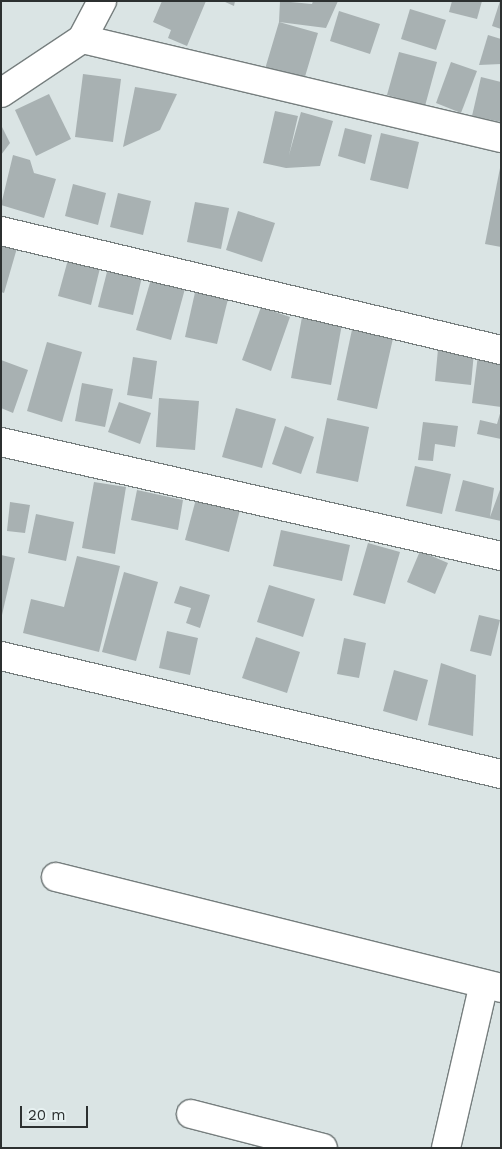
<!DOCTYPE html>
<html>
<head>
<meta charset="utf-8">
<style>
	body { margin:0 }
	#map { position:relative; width:502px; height:1149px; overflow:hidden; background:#dae4e4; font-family:"Work Sans",sans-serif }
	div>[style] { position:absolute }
	.building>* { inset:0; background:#a8b1b2 }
	.roads { filter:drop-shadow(1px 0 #767e7e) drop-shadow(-1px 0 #767e7e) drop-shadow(0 1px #767e7e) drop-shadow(0 -1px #767e7e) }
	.minor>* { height:28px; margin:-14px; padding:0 14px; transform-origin:14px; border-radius:14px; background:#fff }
	.major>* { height:28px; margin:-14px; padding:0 14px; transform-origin:14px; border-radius:14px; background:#fff }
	span { translate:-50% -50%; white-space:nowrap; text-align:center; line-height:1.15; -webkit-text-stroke:5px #e7f1f1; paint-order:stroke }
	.frame { position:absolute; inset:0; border:2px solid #2c3030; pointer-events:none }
	.scale { position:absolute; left:20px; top:1106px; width:68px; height:22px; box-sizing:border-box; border:2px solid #2c3030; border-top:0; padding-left:6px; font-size:15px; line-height:18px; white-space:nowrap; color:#2c3030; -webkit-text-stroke:4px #e7f1f1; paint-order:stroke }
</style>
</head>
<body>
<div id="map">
	<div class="building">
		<div style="clip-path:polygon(162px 1px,206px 1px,187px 46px,168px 38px,171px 30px,153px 22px)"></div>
		<div style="clip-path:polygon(223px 1px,235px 1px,234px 6px)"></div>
		<div style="clip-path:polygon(280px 1px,312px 4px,313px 1px,338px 1px,326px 28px,279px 22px,318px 33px,304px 80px,265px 69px,279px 22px)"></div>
		<div style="clip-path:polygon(452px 1px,482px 1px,477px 19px,449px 12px)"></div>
		<div style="clip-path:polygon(500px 1px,501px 1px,501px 29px,492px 26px)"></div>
		<div style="clip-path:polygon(410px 9px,446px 20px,436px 50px,401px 39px)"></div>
		<div style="clip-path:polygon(339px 11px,380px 24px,370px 54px,330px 41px)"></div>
		<div style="clip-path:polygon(488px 35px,501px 39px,501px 64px,479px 65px)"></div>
		<div style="clip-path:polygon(399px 52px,437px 62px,425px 106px,387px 95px)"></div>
		<div style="clip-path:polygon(451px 62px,477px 71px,461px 113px,436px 103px)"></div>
		<div style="clip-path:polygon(83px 74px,121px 79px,113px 142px,75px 137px)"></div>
		<div style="clip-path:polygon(481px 77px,501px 82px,501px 122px,472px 116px)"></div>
		<div style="clip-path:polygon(135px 87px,177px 94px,160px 130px,123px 147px)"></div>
		<div style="clip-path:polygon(49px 94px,71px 139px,36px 156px,15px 110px)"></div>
		<div style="clip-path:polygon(275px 111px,298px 116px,289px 155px,301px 112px,333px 121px,320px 166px,286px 168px,263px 163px)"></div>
		<div style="clip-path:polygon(1px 125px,10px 143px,1px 155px)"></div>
		<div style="clip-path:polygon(345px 128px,372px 135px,365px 164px,338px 156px)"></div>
		<div style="clip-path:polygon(381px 133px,419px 142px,408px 189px,370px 180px)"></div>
		<div style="clip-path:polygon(13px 155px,30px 160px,34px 173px,56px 179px,44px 218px,1px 205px)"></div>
		<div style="clip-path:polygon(500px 168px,501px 168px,501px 247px,485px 244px)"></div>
		<div style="clip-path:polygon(73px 184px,106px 193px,98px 225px,65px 216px)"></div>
		<div style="clip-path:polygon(118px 193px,151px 201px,143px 235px,110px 227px)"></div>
		<div style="clip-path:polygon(195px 202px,229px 208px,221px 249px,187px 242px)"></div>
		<div style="clip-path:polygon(238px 211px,275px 223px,262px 262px,226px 250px)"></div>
		<div style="clip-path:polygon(1px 243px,17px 248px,4px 293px,1px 292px)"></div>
		<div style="clip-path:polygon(69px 256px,101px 264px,91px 305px,58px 296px)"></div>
		<div style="clip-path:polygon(108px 268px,142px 277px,133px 315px,98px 307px)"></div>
		<div style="clip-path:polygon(152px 276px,186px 285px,171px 340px,136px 330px)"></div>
		<div style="clip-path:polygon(196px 288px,229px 295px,217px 344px,185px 337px)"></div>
		<div style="clip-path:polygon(261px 307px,290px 317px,271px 371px,242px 360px)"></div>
		<div style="clip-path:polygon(302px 317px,342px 324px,331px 385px,291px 378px)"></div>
		<div style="clip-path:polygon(353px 325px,394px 334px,377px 409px,337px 400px)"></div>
		<div style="clip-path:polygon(47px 342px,82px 352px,62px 422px,27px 411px)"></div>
		<div style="clip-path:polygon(438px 349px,474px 352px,471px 385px,435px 381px)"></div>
		<div style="clip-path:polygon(478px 355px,501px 358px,501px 407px,472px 403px)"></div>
		<div style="clip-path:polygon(133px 357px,157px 361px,152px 399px,127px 395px)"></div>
		<div style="clip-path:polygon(1px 360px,28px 370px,13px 413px,1px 408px)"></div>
		<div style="clip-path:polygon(82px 383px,113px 389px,105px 427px,75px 421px)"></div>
		<div style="clip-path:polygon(159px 398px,199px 401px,195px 450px,156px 447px)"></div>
		<div style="clip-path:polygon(119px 402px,151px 413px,140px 444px,108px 432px)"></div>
		<div style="clip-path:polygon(236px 408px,276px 419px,262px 468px,222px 457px)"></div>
		<div style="clip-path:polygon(501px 410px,501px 439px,477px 434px,480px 420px,497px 424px)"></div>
		<div style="clip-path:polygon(327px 418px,369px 427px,358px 482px,316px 473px)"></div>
		<div style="clip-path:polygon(423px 422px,458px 426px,455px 447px,435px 444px,433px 461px,418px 460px)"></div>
		<div style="clip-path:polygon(285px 426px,314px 437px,301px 474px,272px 464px)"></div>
		<div style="clip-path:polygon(415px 466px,451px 474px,442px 514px,406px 506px)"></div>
		<div style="clip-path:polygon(463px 480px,494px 488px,490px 517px,501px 487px,501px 521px,455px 511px)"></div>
		<div style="clip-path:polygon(94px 482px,126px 487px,115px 554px,82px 548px)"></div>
		<div style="clip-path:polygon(137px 490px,183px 500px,178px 530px,131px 520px)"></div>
		<div style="clip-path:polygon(196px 499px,240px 510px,229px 552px,185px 540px)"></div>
		<div style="clip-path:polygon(10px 502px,30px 505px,25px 533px,7px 531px)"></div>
		<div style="clip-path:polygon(36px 514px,74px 522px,66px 561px,28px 553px)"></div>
		<div style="clip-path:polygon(281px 530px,350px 545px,342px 581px,273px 566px)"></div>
		<div style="clip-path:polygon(368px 543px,400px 552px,385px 604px,353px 595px)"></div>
		<div style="clip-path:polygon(420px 551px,448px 563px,435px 594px,407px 582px)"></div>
		<div style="clip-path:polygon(1px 555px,15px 558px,2px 615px,1px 615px)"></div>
		<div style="clip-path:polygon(77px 556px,120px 566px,99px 652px,23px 633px,31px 599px,64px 607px)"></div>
		<div style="clip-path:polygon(124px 572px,158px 582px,136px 661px,102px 652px)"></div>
		<div style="clip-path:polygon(269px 585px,315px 599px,303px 637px,257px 622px)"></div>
		<div style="clip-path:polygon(180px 586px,210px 595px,200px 628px,186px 623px,191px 608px,174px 603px)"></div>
		<div style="clip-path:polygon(479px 615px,500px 620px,491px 656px,470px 651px)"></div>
		<div style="clip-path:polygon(167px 631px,198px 638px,190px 675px,159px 668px)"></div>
		<div style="clip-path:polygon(256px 637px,300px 652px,287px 693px,242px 678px)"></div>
		<div style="clip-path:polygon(344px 638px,366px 643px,359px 678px,337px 674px)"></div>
		<div style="clip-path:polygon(441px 663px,476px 675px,473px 736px,428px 725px)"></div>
		<div style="clip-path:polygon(394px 670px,428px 680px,417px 721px,383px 711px)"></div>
	</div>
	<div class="roads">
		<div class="minor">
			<div style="left:82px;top:39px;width:431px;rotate:13.3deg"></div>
			<div style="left:1px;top:231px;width:514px;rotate:13.39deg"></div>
			<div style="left:1px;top:442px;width:513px;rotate:12.84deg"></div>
			<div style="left:1px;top:656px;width:514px;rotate:13.28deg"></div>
			<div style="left:56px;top:877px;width:459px;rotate:14deg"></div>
			<div style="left:191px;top:1114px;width:136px;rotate:14.4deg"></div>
			<div style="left:446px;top:1148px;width:168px;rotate:-77deg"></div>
		</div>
		<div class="major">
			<div style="left:1px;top:93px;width:97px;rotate:-33.7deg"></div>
			<div style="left:82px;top:39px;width:43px;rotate:-62.2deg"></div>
		</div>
	</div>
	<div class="frame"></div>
	<div class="scale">20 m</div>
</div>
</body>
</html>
